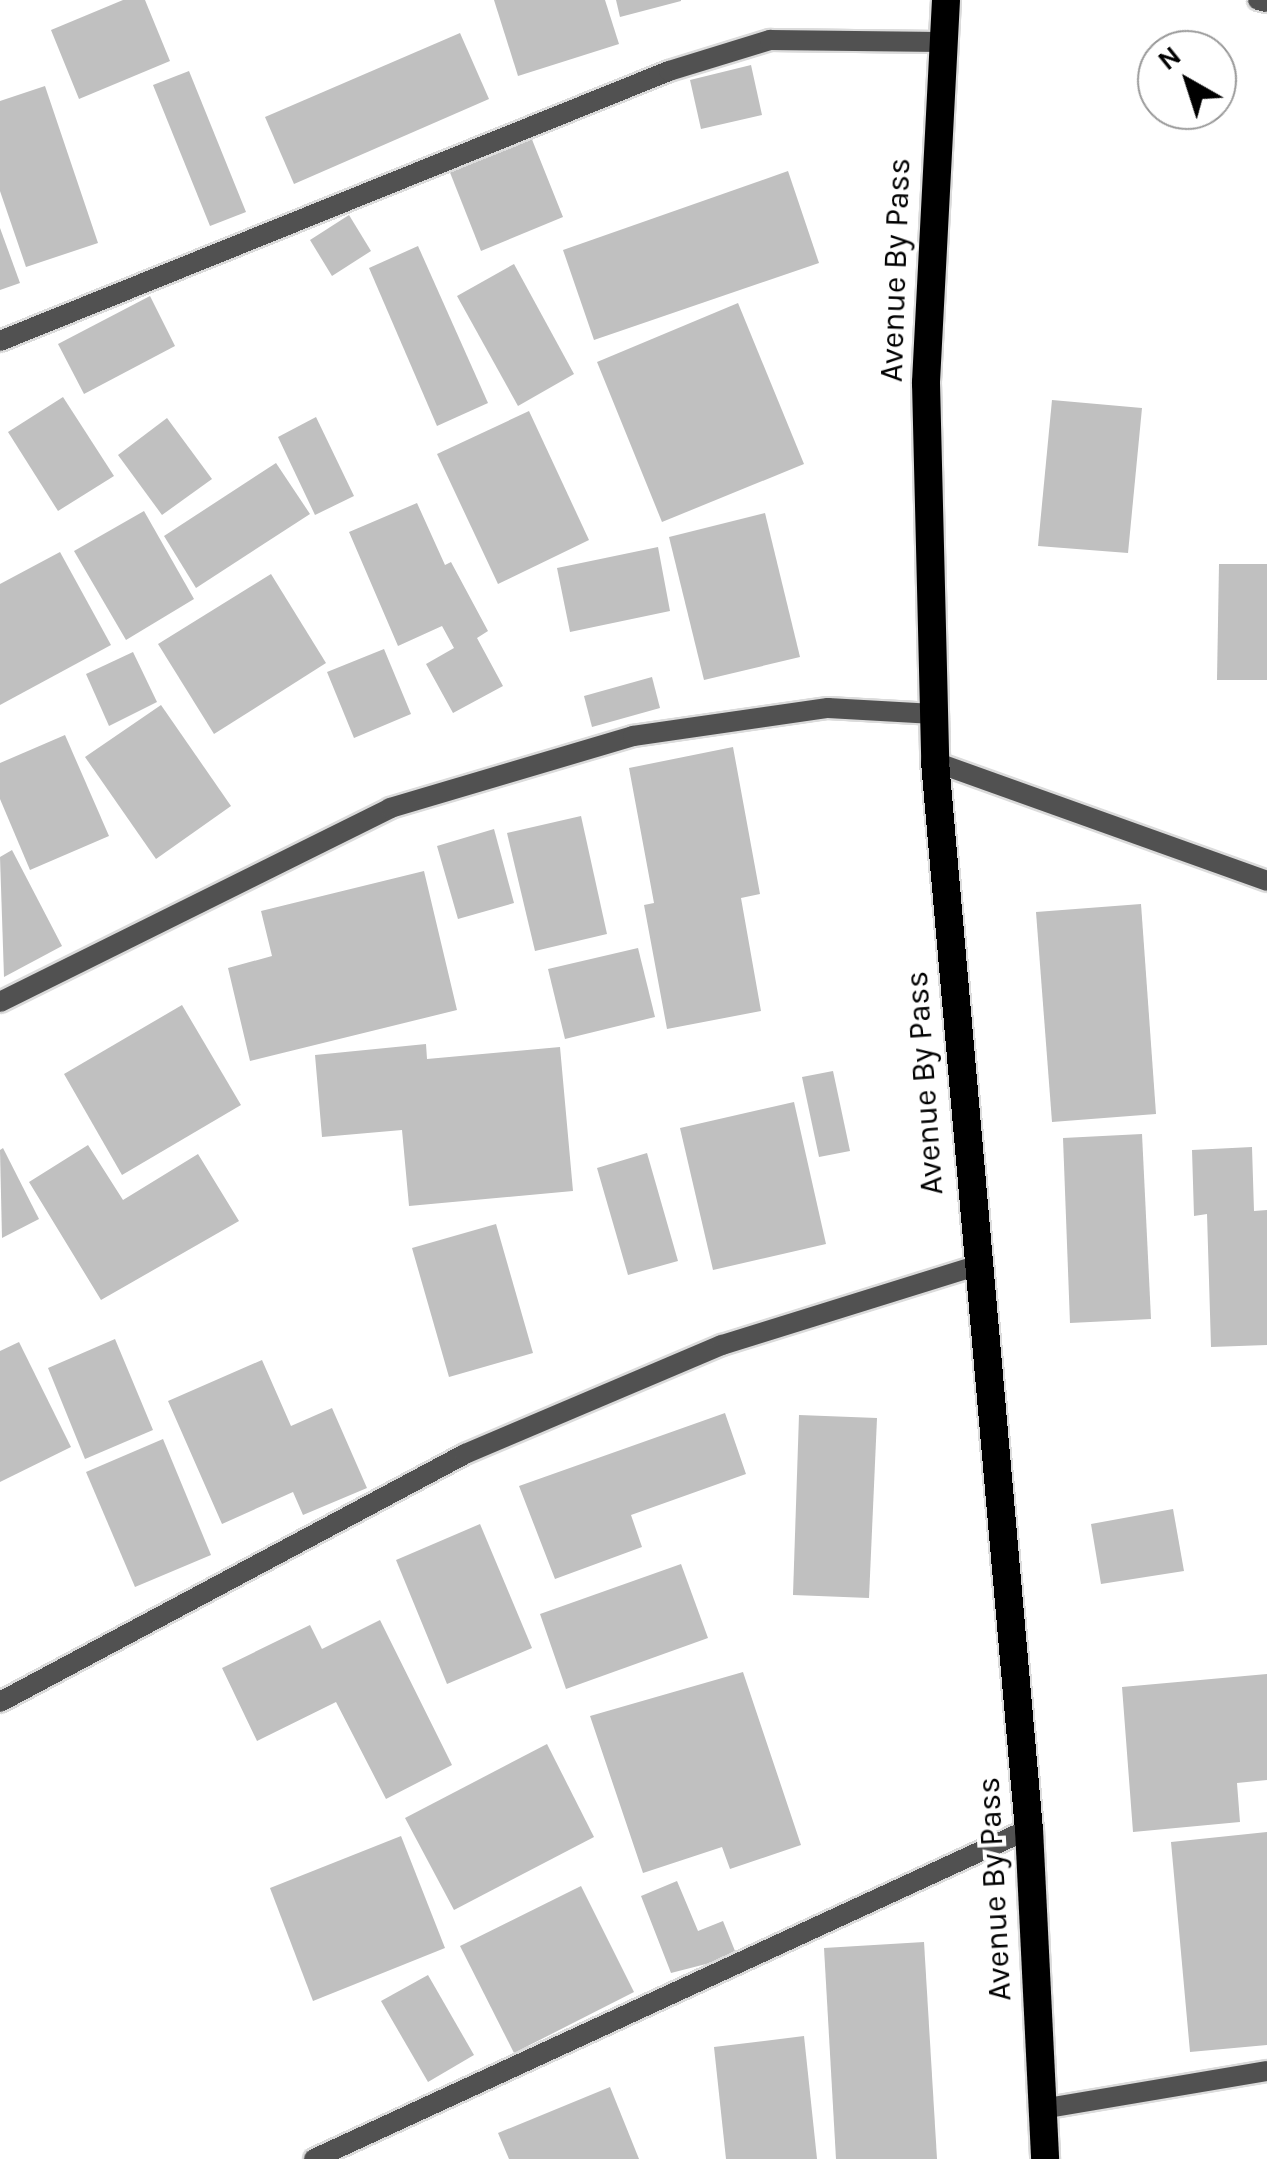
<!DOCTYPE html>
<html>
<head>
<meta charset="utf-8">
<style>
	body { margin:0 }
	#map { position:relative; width:1267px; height:2159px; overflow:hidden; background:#fff; font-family:Karla,sans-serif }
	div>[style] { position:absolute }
	.building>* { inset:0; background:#c0c0c0 }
	.roads { filter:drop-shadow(2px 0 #dbdbdb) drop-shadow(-2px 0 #dbdbdb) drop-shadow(0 2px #dbdbdb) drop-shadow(0 -2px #dbdbdb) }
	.minor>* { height:20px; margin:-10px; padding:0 10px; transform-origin:10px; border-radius:10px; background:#515151 }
	.trunk>* { height:28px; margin:-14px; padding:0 14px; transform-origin:14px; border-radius:14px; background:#000 }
	span { translate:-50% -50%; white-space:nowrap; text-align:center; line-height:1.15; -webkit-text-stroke:8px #fff; paint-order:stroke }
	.street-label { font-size:32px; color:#000 }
	.north { position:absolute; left:1137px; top:30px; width:100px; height:100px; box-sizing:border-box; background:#fff; border:2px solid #999; border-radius:50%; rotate:321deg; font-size:28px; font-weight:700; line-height:40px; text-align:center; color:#000 }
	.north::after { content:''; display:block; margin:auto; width:35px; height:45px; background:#000; clip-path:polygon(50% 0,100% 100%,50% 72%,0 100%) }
</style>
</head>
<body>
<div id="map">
	<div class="building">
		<div style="clip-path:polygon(123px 0,145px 0,170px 61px,79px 99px,51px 30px)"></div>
		<div style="clip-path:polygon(494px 0,605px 0,619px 44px,518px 76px)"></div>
		<div style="clip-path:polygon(616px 0,681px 0,681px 1px,620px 17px)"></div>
		<div style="clip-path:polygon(460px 33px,489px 99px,294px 184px,265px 117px)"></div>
		<div style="clip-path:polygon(751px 65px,762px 115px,701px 129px,690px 80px)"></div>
		<div style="clip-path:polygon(189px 71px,246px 212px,210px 226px,153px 85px)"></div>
		<div style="clip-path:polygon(45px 86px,98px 243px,26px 267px,0 191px,0 101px)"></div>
		<div style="clip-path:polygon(531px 137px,563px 217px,481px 251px,449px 170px)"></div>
		<div style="clip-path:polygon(788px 171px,819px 263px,594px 340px,563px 250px)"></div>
		<div style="clip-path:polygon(349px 215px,371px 251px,332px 276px,310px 240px)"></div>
		<div style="clip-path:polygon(0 228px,20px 283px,0 290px)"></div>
		<div style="clip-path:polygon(418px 246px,488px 403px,437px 426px,369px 268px)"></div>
		<div style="clip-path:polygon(514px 264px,574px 374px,518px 406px,457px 296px)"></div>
		<div style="clip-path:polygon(150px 296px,175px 346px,84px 394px,58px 344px)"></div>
		<div style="clip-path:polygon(738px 303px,804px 464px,662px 522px,597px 362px)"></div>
		<div style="clip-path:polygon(63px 397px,114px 476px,58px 511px,8px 432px)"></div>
		<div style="clip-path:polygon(1052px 400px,1142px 408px,1128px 553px,1038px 546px)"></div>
		<div style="clip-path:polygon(529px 411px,589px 540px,498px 584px,437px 454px)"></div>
		<div style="clip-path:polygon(316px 417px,354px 496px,315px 515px,278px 437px)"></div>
		<div style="clip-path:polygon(167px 418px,212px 479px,162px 515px,118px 455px)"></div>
		<div style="clip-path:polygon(276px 463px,310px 514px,196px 588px,164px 536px)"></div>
		<div style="clip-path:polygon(417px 503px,445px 565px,451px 562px,488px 631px,477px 638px,503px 686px,453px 713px,426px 664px,454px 648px,442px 626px,398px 646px,349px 532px)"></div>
		<div style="clip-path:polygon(144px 511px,194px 599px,126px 640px,74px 551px)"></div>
		<div style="clip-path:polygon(765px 513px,800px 657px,704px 680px,669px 537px)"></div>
		<div style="clip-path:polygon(658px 547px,670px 611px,570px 632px,557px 568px)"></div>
		<div style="clip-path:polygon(60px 552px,111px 645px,0 705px,0 584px)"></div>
		<div style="clip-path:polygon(1219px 564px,1267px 564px,1267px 680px,1217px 680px)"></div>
		<div style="clip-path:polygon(271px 574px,326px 663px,214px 734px,158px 644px)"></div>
		<div style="clip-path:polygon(384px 649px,411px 714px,354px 738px,327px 672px)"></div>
		<div style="clip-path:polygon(133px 652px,157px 702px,109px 726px,86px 674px)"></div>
		<div style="clip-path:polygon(652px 677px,660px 708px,592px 727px,584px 696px)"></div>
		<div style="clip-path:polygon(161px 705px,231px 806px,156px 859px,85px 757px)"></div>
		<div style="clip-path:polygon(65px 735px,109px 836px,30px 870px,0 799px,0 763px)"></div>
		<div style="clip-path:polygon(733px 747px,760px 894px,741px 898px,761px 1011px,667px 1029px,644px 905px,654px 903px,629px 768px)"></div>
		<div style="clip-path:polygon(581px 816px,607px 934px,535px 951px,507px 833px)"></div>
		<div style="clip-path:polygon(494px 829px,514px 903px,458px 919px,437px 846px)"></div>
		<div style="clip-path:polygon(12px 850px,62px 946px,4px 977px,0 857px)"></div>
		<div style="clip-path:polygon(424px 871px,457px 1010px,250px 1061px,228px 968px,272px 956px,261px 911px)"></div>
		<div style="clip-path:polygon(1141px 904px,1156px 1114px,1052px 1122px,1036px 912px)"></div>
		<div style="clip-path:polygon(638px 948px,655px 1017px,565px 1039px,548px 969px)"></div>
		<div style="clip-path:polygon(182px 1005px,241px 1105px,122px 1175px,64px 1074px)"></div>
		<div style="clip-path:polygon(426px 1044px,427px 1059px,560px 1047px,573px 1191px,409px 1206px,402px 1130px,322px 1137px,315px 1055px)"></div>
		<div style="clip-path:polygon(833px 1071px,850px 1151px,819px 1157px,802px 1077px)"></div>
		<div style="clip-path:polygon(794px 1102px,826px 1244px,713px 1270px,680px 1128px)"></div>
		<div style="clip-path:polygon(1142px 1134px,1151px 1319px,1070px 1323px,1063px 1138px)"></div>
		<div style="clip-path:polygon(88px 1145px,123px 1200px,198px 1154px,239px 1221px,101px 1300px,29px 1182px)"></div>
		<div style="clip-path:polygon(1252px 1147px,1254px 1211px,1267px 1210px,1267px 1345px,1211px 1347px,1207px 1214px,1194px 1216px,1192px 1150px)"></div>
		<div style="clip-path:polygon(3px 1148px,39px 1219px,2px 1238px,0 1150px)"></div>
		<div style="clip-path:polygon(647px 1153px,678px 1261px,628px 1275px,597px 1168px)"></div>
		<div style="clip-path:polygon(496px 1224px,533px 1353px,449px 1377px,412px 1248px)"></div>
		<div style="clip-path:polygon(115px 1339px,153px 1430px,85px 1459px,48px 1368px)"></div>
		<div style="clip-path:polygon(19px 1342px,71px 1447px,0 1482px,0 1351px)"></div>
		<div style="clip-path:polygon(262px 1360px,291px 1426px,332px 1408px,367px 1488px,303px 1515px,293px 1492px,222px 1524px,168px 1401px)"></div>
		<div style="clip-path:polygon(725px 1413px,746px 1474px,631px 1515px,642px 1547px,555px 1579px,519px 1486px)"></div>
		<div style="clip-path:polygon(799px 1415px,877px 1418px,869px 1598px,793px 1595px)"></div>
		<div style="clip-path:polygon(163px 1439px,211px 1555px,135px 1587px,86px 1472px)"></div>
		<div style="clip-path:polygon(1173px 1509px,1184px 1571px,1101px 1584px,1091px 1524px)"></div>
		<div style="clip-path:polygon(480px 1524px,532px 1648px,447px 1684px,396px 1560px)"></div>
		<div style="clip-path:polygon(681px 1564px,708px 1638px,566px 1689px,540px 1614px)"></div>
		<div style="clip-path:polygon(380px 1620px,452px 1765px,386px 1799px,336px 1702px,257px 1741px,222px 1668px,310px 1625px,322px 1649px)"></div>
		<div style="clip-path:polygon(743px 1672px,801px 1845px,730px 1869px,722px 1847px,643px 1873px,590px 1716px)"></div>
		<div style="clip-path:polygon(1267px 1674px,1267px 1780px,1237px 1783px,1240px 1822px,1133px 1832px,1122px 1687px)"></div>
		<div style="clip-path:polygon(547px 1744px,594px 1837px,454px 1910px,405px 1818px)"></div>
		<div style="clip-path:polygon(1267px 1832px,1267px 2045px,1190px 2052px,1171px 1842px)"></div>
		<div style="clip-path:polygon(401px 1836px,445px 1948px,313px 2001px,270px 1888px)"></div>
		<div style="clip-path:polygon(677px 1881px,698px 1931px,723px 1921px,737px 1956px,671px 1973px,641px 1896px)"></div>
		<div style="clip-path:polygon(581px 1886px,634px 1992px,514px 2053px,460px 1946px)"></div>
		<div style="clip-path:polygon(924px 1942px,937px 2159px,836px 2159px,824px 1948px)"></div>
		<div style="clip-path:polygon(428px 1975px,474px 2055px,428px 2082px,381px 2001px)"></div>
		<div style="clip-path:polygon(804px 2036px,817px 2159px,726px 2159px,714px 2047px)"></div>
		<div style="clip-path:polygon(610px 2087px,639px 2159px,509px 2159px,498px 2133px)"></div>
	</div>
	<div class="roads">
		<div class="minor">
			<div style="left:1258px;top:0;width:9px;rotate:13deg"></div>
			<div style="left:0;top:341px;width:721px;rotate:-21.98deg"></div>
			<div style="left:669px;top:71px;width:106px;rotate:-17.1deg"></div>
			<div style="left:770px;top:40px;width:170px;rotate:0.7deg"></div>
			<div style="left:935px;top:762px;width:353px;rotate:19.7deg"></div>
			<div style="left:0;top:1002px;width:436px;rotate:-26.4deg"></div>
			<div style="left:390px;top:808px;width:253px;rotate:-16.5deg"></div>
			<div style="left:633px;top:736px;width:197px;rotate:-8.2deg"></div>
			<div style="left:828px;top:708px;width:106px;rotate:3.2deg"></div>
			<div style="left:0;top:1702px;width:527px;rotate:-28.07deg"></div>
			<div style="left:465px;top:1454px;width:279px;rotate:-23deg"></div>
			<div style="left:722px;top:1345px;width:265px;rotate:-17.3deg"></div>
			<div style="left:1042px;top:2109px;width:228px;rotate:-9.6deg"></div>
			<div style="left:314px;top:2159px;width:787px;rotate:-24.78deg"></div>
		</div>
		<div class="trunk">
			<div style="left:946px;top:0;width:384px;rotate:93deg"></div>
			<div style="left:926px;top:383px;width:379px;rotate:88.6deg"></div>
			<div style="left:935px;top:762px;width:1071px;rotate:84.97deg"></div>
			<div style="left:1029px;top:1829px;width:330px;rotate:87.2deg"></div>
		</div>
	</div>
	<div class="street-label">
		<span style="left:896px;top:270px;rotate:-88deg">Avenue By Pass</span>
		<span style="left:925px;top:1083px;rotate:-94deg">Avenue By Pass</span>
		<span style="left:995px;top:1889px;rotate:-93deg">Avenue By Pass</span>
	</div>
	<div class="north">N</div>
</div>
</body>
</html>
